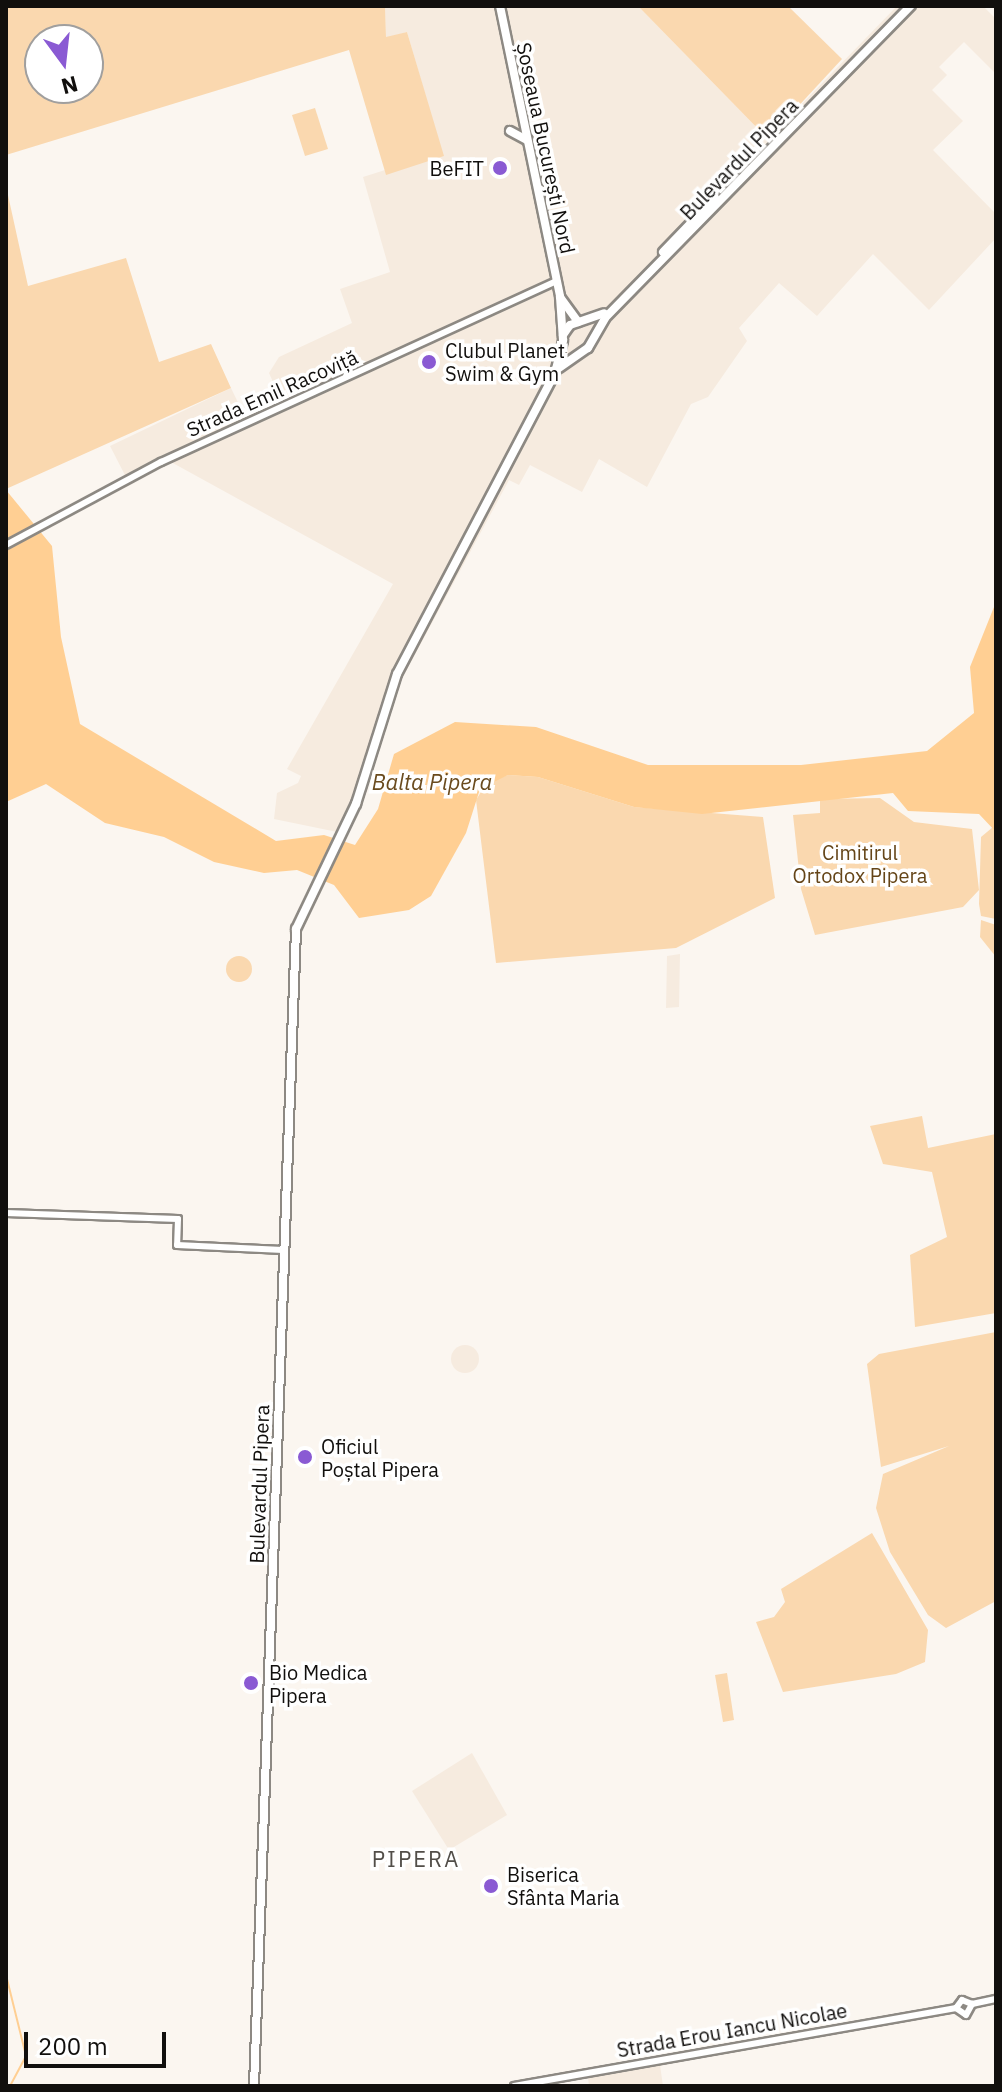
<!DOCTYPE html>
<html>
<head>
<meta charset="utf-8">
<style>
	body { margin:0 }
	#map { position:relative; width:1002px; height:2092px; overflow:hidden; background:#fbf6f0; font-family:"IBM Plex Sans",sans-serif }
	div>[style] { position:absolute }
	.built>* { inset:0; background:#f6ebdf }
	.round { border-radius:50% }
	.green>* { inset:0; background:#fad8af }
	.water>* { inset:0; background:#ffcf93 }
	.stream>* { height:2px; margin:-1px; padding:0 1px; transform-origin:1px; border-radius:1px; background:#ffcf93 }
	.roads { filter:drop-shadow(2px 0 #8d8983) drop-shadow(-2px 0 #8d8983) drop-shadow(0 2px #8d8983) drop-shadow(0 -2px #8d8983) }
	.minor>* { height:6px; margin:-3px; padding:0 3px; transform-origin:3px; border-radius:3px; background:#fff }
	.major>* { height:8px; margin:-4px; padding:0 4px; transform-origin:4px; border-radius:4px; background:#fff }
	.dots>* { width:22px; height:22px; translate:-50% -50%; box-sizing:border-box; border:4px solid #fff; border-radius:50% }
	span { translate:-50% -50%; white-space:nowrap; text-align:center; line-height:1.15; -webkit-text-stroke:7px #fff; paint-order:stroke }
	.street-label { font-size:20px; color:#110f0d }
	.poi-label { font-size:20px; color:#110f0d }
	.right { translate:-100% -50%; text-align:right }
	.left { translate:0 -50%; text-align:left }
	.park-label { font-size:20px; color:#654518 }
	.water-label { font-size:22px; color:#6a4b1e; font-style:italic }
	.neighbourhood-label { font-size:22px; color:#524e49; letter-spacing:2px }
	.frame { position:absolute; inset:0; border:8px solid #110f0d; pointer-events:none }
	.north { position:absolute; left:24px; top:24px; width:80px; height:80px; box-sizing:border-box; background:#fff; border:2px solid #a09f9e; border-radius:50%; rotate:165deg; font-size:22px; font-weight:700; line-height:32px; text-align:center; color:#110f0d }
	.north::after { content:''; display:block; margin:auto; width:28px; height:36px; background:#8a5ad3; clip-path:polygon(50% 0,100% 100%,50% 72%,0 100%) }
	.scale { position:absolute; left:24px; top:2032px; width:142px; height:36px; box-sizing:border-box; border:4px solid #110f0d; border-top:0; padding-left:10px; font-size:24px; line-height:28px; white-space:nowrap; color:#110f0d; -webkit-text-stroke:6px #fff; paint-order:stroke }
</style>
</head>
<body>
<div id="map">
	<div class="built">
		<div style="clip-path:polygon(385px 6px,638px 6px,768px 139px,897px 6px,983px 6px,996px 19px,996px 74px,964px 42px,939px 67px,947px 75px,932px 90px,963px 121px,933px 150px,996px 214px,996px 238px,929px 310px,873px 254px,817px 316px,779px 283px,739px 328px,747px 341px,708px 397px,691px 404px,647px 487px,599px 459px,582px 492px,530px 465px,519px 485px,509px 480px,398px 686px,347px 834px,274px 819px,277px 793px,298px 783px,301px 776px,287px 769px,393px 584px,171px 462px,129px 483px,110px 446px,231px 388px,246px 419px,282px 402px,269px 373px,279px 357px,352px 323px,340px 289px,390px 272px,363px 177px,442px 152px,407px 32px,386px 38px)"></div>
		<div style="clip-path:polygon(680px 954px,679px 1007px,666px 1008px,667px 956px)"></div>
		<div class="round" style="left:451px;top:1345px;width:28px;height:28px"></div>
		<div style="clip-path:polygon(472px 1753px,507px 1815px,449px 1850px,412px 1791px)"></div>
		<div style="clip-path:polygon(660px 2065px,663px 2086px,589px 2086px,588px 2078px)"></div>
	</div>
	<div class="green">
		<div style="clip-path:polygon(evenodd,6px 6px,385px 6px,386px 37px,407px 32px,444px 156px,386px 175px,349px 50px,6px 155px,6px 6px,40px 40px,88px 40px,88px 88px,40px 88px,40px 40px)"></div>
		<div style="clip-path:polygon(638px 6px,788px 6px,842px 59px,768px 139px)"></div>
		<div style="clip-path:polygon(315px 108px,328px 149px,305px 156px,292px 115px)"></div>
		<div style="clip-path:polygon(6px 186px,28px 286px,126px 258px,159px 362px,211px 344px,231px 388px,6px 489px)"></div>
		<div style="clip-path:polygon(508px 775px,538px 777px,634px 807px,763px 817px,775px 898px,676px 948px,496px 963px,476px 800px,487px 782px)"></div>
		<div style="clip-path:polygon(880px 798px,914px 822px,972px 829px,979px 890px,963px 907px,815px 935px,801px 889px,793px 815px,820px 813px,820px 799px)"></div>
		<div style="clip-path:polygon(993px 827px,996px 832px,996px 919px,981px 916px,979px 904px,981px 837px)"></div>
		<div style="clip-path:polygon(981px 920px,996px 925px,996px 957px,980px 937px)"></div>
		<div class="round" style="left:226px;top:956px;width:26px;height:26px"></div>
		<div style="clip-path:polygon(922px 1116px,928px 1148px,996px 1134px,996px 1313px,915px 1327px,910px 1255px,947px 1237px,932px 1172px,883px 1164px,870px 1126px)"></div>
		<div style="clip-path:polygon(996px 1332px,996px 1601px,946px 1628px,928px 1615px,890px 1552px,876px 1508px,883px 1474px,949px 1446px,881px 1467px,867px 1364px,879px 1354px)"></div>
		<div style="clip-path:polygon(872px 1533px,928px 1630px,925px 1662px,896px 1674px,783px 1692px,756px 1622px,774px 1617px,785px 1602px,781px 1589px)"></div>
		<div style="clip-path:polygon(727px 1673px,734px 1720px,723px 1722px,715px 1675px)"></div>
	</div>
	<div class="water">
		<div style="clip-path:polygon(6px 490px,52px 546px,61px 637px,80px 724px,276px 841px,324px 835px,355px 845px,378px 809px,394px 754px,455px 722px,536px 727px,648px 765px,801px 765px,927px 751px,974px 713px,970px 667px,996px 602px,996px 832px,979px 814px,908px 811px,893px 793px,702px 814px,634px 807px,538px 777px,508px 775px,480px 789px,466px 833px,431px 896px,409px 910px,359px 918px,334px 885px,297px 870px,264px 873px,214px 862px,164px 837px,105px 823px,46px 784px,6px 802px)"></div>
	</div>
	<div class="stream">
		<div style="left:6px;top:1975px;width:83px;rotate:76.1deg"></div>
		<div style="left:26px;top:2056px;width:34px;rotate:118deg"></div>
	</div>
	<div class="roads">
		<div class="minor">
			<div style="left:6px;top:545px;width:176px;rotate:-28.2deg"></div>
			<div style="left:161px;top:462px;width:435px;rotate:-24.6deg"></div>
			<div style="left:6px;top:1213px;width:172px;rotate:2deg"></div>
			<div style="left:178px;top:1219px;width:26px;rotate:92deg"></div>
			<div style="left:177px;top:1245px;width:106px;rotate:2.7deg"></div>
			<div style="left:972px;top:2004px;width:25px;rotate:-12deg"></div>
			<div style="left:956px;top:2008px;width:12px;rotate:35deg"></div>
			<div style="left:966px;top:2015px;width:13px;rotate:-61deg"></div>
			<div style="left:956px;top:2008px;width:10px;rotate:-53deg"></div>
			<div style="left:962px;top:2000px;width:11px;rotate:22deg"></div>
			<div style="left:514px;top:2086px;width:449px;rotate:-10deg"></div>
		</div>
		<div class="major">
			<div style="left:500px;top:6px;width:297px;rotate:78.3deg"></div>
			<div style="left:560px;top:297px;width:31px;rotate:54deg"></div>
			<div style="left:510px;top:131px;width:19px;rotate:28deg"></div>
			<div style="left:663px;top:252px;width:75px;rotate:-46.1deg"></div>
			<div style="left:563px;top:335px;width:12px;rotate:-55deg"></div>
			<div style="left:570px;top:325px;width:36px;rotate:-19deg"></div>
			<div style="left:559px;top:368px;width:35px;rotate:-35deg"></div>
			<div style="left:588px;top:348px;width:34px;rotate:-60deg"></div>
			<div style="left:605px;top:318px;width:437px;rotate:-45.6deg"></div>
			<div style="left:254px;top:2086px;width:1158px;rotate:-87.92deg"></div>
			<div style="left:296px;top:929px;width:139px;rotate:-64.4deg"></div>
			<div style="left:356px;top:804px;width:136px;rotate:-72.5deg"></div>
			<div style="left:397px;top:674px;width:340px;rotate:-62.3deg"></div>
			<div style="left:555px;top:373px;width:34px;rotate:-76deg"></div>
			<div style="left:563px;top:340px;width:43px;rotate:-94deg"></div>
		</div>
	</div>
	<div class="dots">
		<div style="left:500px;top:168px;background:#8a5ad3"></div>
		<div style="left:429px;top:362px;background:#8a5ad3"></div>
		<div style="left:305px;top:1457px;background:#8a5ad3"></div>
		<div style="left:251px;top:1683px;background:#8a5ad3"></div>
		<div style="left:491px;top:1886px;background:#8a5ad3"></div>
	</div>
	<div class="street-label">
		<span style="left:546px;top:148px;rotate:78deg">Șoseaua București Nord</span>
		<span style="left:739px;top:159px;rotate:-46deg">Bulevardul Pipera</span>
		<span style="left:272px;top:393px;rotate:-24deg">Strada Emil Racoviță</span>
		<span style="left:259px;top:1484px;rotate:-88deg">Bulevardul Pipera</span>
		<span style="left:732px;top:2030px;rotate:-10deg">Strada Erou Iancu Nicolae</span>
	</div>
	<div class="poi-label">
		<span class="right" style="left:484px;top:168px">BeFIT</span>
		<span class="left" style="left:445px;top:362px">Clubul Planet<br>Swim &amp; Gym</span>
		<span class="left" style="left:321px;top:1458px">Oficiul<br>Poștal Pipera</span>
		<span class="left" style="left:269px;top:1684px">Bio Medica<br>Pipera</span>
		<span class="left" style="left:507px;top:1886px">Biserica<br>Sfânta Maria</span>
	</div>
	<div class="park-label">
		<span style="left:860px;top:864px">Cimitirul<br>Ortodox Pipera</span>
	</div>
	<div class="water-label">
		<span style="left:432px;top:782px">Balta Pipera</span>
	</div>
	<div class="neighbourhood-label">
		<span style="left:416px;top:1859px">PIPERA</span>
	</div>
	<div class="frame"></div>
	<div class="north">N</div>
	<div class="scale">200 m</div>
</div>
</body>
</html>
